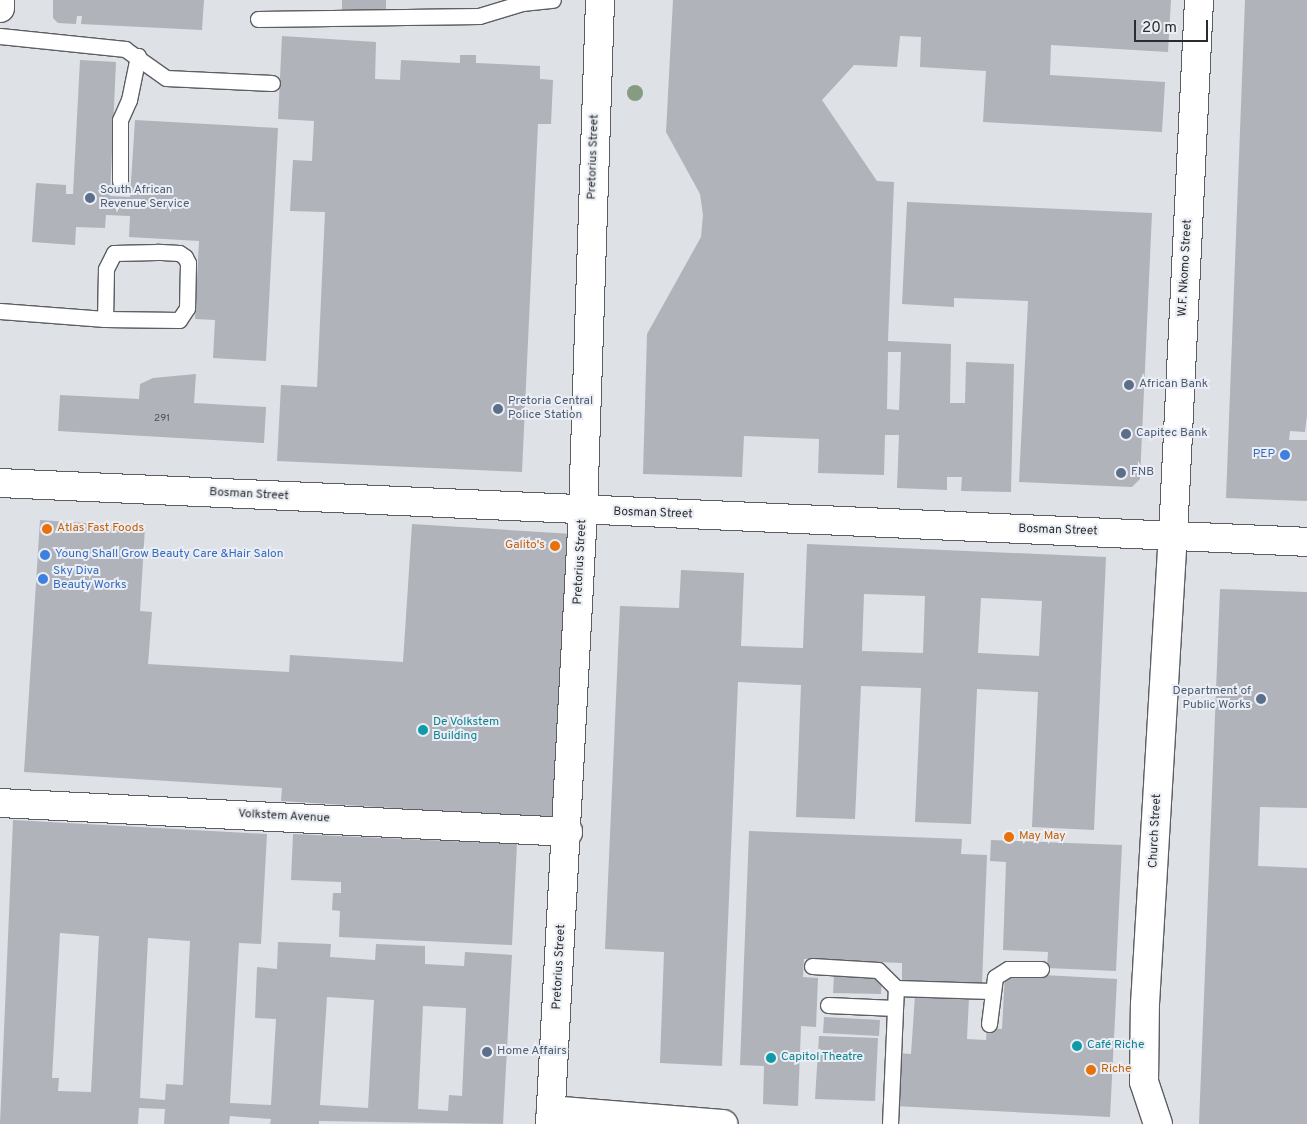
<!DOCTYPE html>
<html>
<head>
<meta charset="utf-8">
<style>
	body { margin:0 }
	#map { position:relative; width:1307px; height:1124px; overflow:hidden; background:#dee1e6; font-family:Overpass,sans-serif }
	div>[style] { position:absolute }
	.building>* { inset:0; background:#b0b3b9 }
	.roads { filter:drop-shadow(1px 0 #5c5e63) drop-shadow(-1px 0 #5c5e63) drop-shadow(0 1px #5c5e63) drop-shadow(0 -1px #5c5e63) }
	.lane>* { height:15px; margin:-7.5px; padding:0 7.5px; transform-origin:7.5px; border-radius:7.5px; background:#fff }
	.street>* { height:28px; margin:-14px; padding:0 14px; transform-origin:14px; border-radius:14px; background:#fff }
	.secondary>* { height:28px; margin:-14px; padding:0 14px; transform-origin:14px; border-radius:14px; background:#fff }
	.trees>* { width:16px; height:16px; margin:-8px; border-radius:50%; background:#859c80 }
	.dots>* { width:14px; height:14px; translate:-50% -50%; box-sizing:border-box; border:2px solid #ebeef4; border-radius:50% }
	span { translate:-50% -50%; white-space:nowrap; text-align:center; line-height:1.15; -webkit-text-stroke:4px #ebeef4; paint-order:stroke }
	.number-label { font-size:10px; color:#4c4e51 }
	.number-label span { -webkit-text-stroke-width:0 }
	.street-label { font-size:12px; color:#2b2c2e }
	.service-label { font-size:12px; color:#4e5e75 }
	.left { translate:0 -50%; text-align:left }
	.right { translate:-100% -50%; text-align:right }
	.shop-label { font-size:12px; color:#366cbe }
	.food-label { font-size:12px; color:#c56008 }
	.culture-label { font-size:12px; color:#0d838f }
	.scale { position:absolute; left:1134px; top:20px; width:74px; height:22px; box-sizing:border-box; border:2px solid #2b2c2e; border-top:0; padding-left:6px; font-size:15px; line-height:18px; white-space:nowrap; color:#2b2c2e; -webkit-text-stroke:4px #ebeef4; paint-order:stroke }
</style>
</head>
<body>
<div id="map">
	<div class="building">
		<div style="clip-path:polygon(53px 0,204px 0,202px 30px,81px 24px,82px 16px,77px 16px,76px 24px,58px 23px,53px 18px)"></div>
		<div style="clip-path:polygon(342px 0,386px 0,386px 12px,342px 10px)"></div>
		<div style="clip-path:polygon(evenodd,673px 0,1171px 0,1168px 52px,1051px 45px,1050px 75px,1165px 82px,1162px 132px,983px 122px,986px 71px,920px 67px,921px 37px,900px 36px,897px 67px,854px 65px,822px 100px,877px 181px,894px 182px,888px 341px,951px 344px,950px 403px,965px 403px,966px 362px,1014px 364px,1011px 492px,961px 491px,962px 477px,947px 477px,947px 490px,897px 488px,899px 435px,885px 435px,884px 475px,818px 473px,819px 439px,744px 436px,742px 477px,643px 474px,647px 334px,701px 237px,703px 215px,700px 194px,666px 132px,673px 0,888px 352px,901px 352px,899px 410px,887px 409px,888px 352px)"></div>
		<div style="clip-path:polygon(1245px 0,1307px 0,1307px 415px,1305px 432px,1290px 431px,1289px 440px,1307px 440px,1307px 501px,1226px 498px)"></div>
		<div style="clip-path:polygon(282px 36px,376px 42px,375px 79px,400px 80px,401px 60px,460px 63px,460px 55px,476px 55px,476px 63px,540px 66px,540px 79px,553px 80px,551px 124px,538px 124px,522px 472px,277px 461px,281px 385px,317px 387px,325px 212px,290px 211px,293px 160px,312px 161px,314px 121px,278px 119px)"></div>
		<div style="clip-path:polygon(80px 60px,116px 62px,110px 196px,130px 197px,135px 120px,278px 128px,266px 361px,213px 358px,215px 320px,195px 319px,199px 241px,129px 237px,130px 216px,106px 215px,105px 228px,76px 227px,75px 245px,32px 242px,36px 183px,66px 185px,66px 194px,73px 194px)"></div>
		<div style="clip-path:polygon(907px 202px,1152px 213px,1140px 479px,1132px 487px,1019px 482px,1028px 301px,954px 298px,954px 307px,902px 304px)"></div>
		<div style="clip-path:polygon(196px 374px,194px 403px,266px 407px,264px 443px,58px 431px,60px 395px,139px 399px,140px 384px,153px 378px)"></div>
		<div style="clip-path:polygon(40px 520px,145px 527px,140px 611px,152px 612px,148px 664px,289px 672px,290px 655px,403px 662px,412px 524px,573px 534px,555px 818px,281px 801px,282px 788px,24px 772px)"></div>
		<div style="clip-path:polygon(evenodd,807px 544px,1106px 557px,1094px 830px,1032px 827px,1038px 692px,977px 689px,971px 824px,915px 822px,921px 688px,861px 686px,855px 819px,796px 817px,801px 685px,738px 682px,722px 1066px,660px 1063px,664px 952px,605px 949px,620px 606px,679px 608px,681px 570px,744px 573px,741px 646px,803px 648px,807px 544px,864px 594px,925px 596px,923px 653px,862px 651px,864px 594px,807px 544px,981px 598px,1042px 601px,1039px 656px,978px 653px,981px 598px)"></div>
		<div style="clip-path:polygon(1220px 589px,1307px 592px,1307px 808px,1260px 807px,1258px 866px,1307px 868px,1307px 1124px,1199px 1124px)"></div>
		<div style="clip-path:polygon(evenodd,13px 820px,267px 834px,261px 944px,239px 943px,230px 1103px,271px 1105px,276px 1019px,255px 1018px,257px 967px,277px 969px,278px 942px,331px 944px,330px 957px,375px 960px,376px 944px,425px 946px,425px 964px,464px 966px,465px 952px,512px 955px,503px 1124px,319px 1121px,319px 1124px,270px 1124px,271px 1119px,230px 1116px,229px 1124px,164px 1124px,165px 1109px,139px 1108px,138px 1124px,0 1124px,13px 820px,60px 933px,99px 936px,91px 1092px,58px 1091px,59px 1078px,52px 1078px,60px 933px,13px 820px,148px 938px,190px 941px,183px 1085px,166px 1084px,165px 1100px,140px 1098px,148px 938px,13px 820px,327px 997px,374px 1000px,368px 1108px,320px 1105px,327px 997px,13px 820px,423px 1006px,466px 1008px,462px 1096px,449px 1095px,448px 1111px,418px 1109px,423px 1006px)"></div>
		<div style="clip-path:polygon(749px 831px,962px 839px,961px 854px,987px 855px,982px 984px,902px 981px,902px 963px,804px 959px,803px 977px,818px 978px,816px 1027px,801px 1026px,798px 1106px,763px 1104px,764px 1066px,740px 1065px)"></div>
		<div style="clip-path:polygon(293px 834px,517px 844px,512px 945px,339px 937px,340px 911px,332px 910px,333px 893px,341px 893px,341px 882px,291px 880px)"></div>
		<div style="clip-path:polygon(991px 840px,1122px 845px,1116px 971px,1047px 968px,1048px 952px,1003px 950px,1006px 862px,990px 861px)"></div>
		<div style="clip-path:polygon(1005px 973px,1117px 979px,1110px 1117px,894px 1106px,897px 1053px,911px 1054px,915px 995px,969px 998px,967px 1039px,986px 1040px,987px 1028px,1002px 1029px)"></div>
		<div style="clip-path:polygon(834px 974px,882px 976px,881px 994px,833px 993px)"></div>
		<div style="clip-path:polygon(824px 1017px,880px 1020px,879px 1036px,823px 1033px)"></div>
		<div style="clip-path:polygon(819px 1036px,878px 1038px,875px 1101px,815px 1099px)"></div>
	</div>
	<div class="roads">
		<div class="lane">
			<div style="left:258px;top:19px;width:221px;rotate:-0.8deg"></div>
			<div style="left:479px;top:16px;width:45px;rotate:-16.8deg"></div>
			<div style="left:522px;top:3px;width:31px;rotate:-6deg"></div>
			<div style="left:0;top:36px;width:126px;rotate:5.9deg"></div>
			<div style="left:125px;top:49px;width:50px;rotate:35.3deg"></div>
			<div style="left:166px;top:78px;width:106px;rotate:2.7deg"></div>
			<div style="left:120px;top:181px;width:61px;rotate:-90deg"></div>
			<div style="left:120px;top:120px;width:22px;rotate:-66deg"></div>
			<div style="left:129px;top:100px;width:45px;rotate:-78.4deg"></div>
			<div style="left:0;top:311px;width:105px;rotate:4.4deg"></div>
			<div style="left:105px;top:319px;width:74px;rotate:0.8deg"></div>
			<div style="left:179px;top:320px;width:14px;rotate:-56deg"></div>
			<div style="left:187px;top:308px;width:45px;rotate:-88.7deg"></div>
			<div style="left:188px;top:263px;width:7px;rotate:-117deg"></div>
			<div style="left:185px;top:257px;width:7px;rotate:-146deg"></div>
			<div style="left:179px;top:253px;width:22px;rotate:-177deg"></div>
			<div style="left:157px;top:252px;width:43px;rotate:178.7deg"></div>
			<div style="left:114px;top:253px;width:18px;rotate:117deg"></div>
			<div style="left:106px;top:269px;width:50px;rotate:91.1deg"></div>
			<div style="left:812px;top:966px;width:66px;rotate:3.5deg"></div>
			<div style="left:878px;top:970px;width:25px;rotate:45deg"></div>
			<div style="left:828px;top:1005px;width:67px;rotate:2.6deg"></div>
			<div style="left:989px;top:1024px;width:47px;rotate:-82.7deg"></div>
			<div style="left:995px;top:977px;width:15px;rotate:-32deg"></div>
			<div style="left:1008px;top:969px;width:33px"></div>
			<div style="left:890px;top:1124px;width:136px;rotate:-87.5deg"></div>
			<div style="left:896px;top:988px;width:95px;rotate:1.8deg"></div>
		</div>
		<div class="street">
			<div style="left:0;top:803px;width:569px;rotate:2.92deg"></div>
			<div style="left:551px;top:1110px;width:173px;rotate:4.7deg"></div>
			<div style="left:1158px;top:1124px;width:44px;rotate:-108.4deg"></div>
			<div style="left:1144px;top:1082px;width:78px;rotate:-89.3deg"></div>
			<div style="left:1145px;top:1004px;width:469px;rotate:-86.6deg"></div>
		</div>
		<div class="secondary">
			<div style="left:0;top:8px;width:8px;rotate:-90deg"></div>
			<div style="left:0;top:483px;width:1308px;rotate:2.58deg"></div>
			<div style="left:1173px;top:536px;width:537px;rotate:-87.22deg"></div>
			<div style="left:550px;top:1124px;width:614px;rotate:-86.92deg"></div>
			<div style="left:583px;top:511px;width:511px;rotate:-88.09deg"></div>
		</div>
	</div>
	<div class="trees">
		<div style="left:635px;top:93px"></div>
	</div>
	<div class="dots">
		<div style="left:90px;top:198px;background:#5c6f8a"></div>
		<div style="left:1129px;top:385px;background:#5c6f8a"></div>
		<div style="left:498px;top:409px;background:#5c6f8a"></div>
		<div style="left:1126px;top:434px;background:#5c6f8a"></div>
		<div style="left:1285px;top:455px;background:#3f7fe0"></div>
		<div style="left:1121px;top:473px;background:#5c6f8a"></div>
		<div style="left:47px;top:529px;background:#e8710a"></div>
		<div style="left:555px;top:546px;background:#e8710a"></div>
		<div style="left:45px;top:555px;background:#3f7fe0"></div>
		<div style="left:43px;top:579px;background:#3f7fe0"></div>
		<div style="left:1261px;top:699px;background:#5c6f8a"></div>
		<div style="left:423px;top:730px;background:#0f9aa8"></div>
		<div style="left:1009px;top:837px;background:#e8710a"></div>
		<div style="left:1077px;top:1046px;background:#0f9aa8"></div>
		<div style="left:487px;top:1052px;background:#5c6f8a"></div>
		<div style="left:771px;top:1058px;background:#0f9aa8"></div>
		<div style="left:1091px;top:1070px;background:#e8710a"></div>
	</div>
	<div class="number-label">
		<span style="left:162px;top:419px">291</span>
	</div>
	<div class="street-label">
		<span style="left:594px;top:157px;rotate:-88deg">Pretorius Street</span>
		<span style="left:1186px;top:268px;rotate:-87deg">W.F. Nkomo Street</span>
		<span style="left:249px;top:495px;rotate:3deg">Bosman Street</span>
		<span style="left:653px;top:514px;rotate:2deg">Bosman Street</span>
		<span style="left:1058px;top:531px;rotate:2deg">Bosman Street</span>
		<span style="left:581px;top:562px;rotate:-87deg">Pretorius Street</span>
		<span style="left:284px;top:817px;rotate:3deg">Volkstem Avenue</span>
		<span style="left:1156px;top:831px;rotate:-87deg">Church Street</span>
		<span style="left:560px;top:967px;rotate:-87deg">Pretorius Street</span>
	</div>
	<div class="service-label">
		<span class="left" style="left:100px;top:198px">South African<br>Revenue Service</span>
		<span class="left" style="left:1139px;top:385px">African Bank</span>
		<span class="left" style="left:508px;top:409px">Pretoria Central<br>Police Station</span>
		<span class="left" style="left:1136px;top:434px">Capitec Bank</span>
		<span class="left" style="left:1131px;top:473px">FNB</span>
		<span class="right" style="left:1251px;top:699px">Department of<br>Public Works</span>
		<span class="left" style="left:497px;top:1052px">Home Affairs</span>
	</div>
	<div class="shop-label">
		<span class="right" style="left:1275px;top:455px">PEP</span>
		<span class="left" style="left:55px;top:555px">Young Shall Grow Beauty Care &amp;Hair Salon</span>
		<span class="left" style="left:53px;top:579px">Sky Diva<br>Beauty Works</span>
	</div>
	<div class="food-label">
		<span class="left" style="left:57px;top:529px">Atlas Fast Foods</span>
		<span class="right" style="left:545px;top:546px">Galito's</span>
		<span class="left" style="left:1019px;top:837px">May May</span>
		<span class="left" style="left:1101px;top:1070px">Riche</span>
	</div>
	<div class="culture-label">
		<span class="left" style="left:433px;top:730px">De Volkstem<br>Building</span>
		<span class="left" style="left:1087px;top:1046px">Café Riche</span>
		<span class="left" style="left:781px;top:1058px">Capitol Theatre</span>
	</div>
	<div class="scale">20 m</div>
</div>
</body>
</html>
